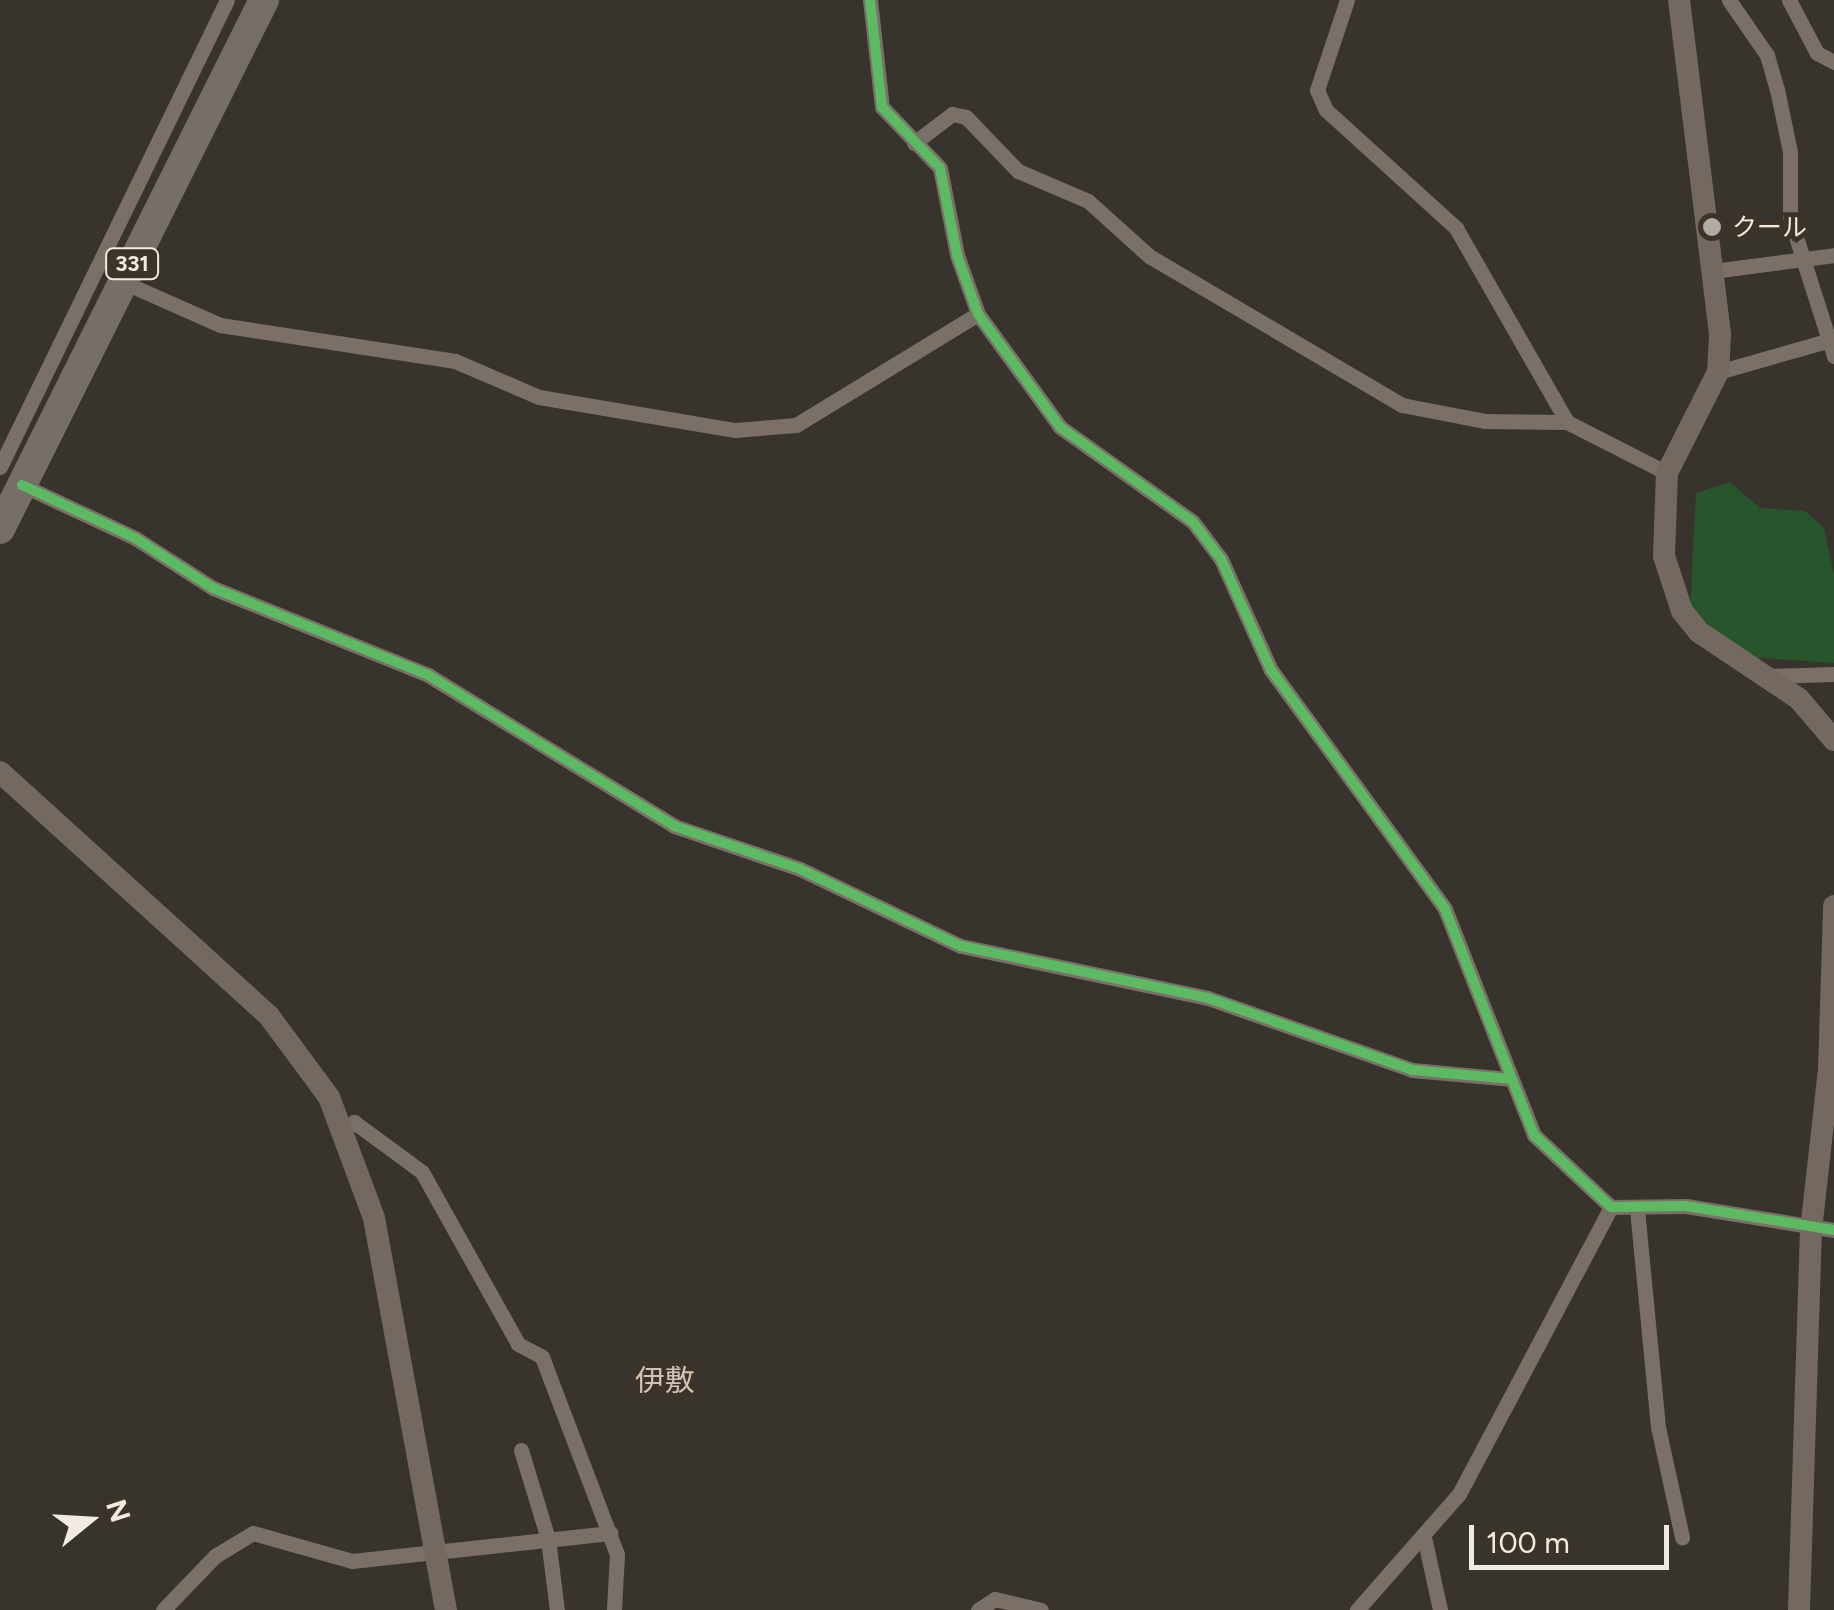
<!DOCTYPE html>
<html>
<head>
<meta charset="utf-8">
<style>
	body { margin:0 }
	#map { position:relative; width:1834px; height:1610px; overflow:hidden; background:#38332d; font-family:Figtree,"Noto Sans JP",sans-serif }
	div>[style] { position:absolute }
	.green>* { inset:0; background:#27552c }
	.street>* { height:15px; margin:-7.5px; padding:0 7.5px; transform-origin:7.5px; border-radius:7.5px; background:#7a7068 }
	.secondary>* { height:22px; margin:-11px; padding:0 11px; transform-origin:11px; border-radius:11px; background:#746960 }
	.highway>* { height:30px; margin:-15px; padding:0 15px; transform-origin:15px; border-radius:15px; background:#766f68 }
	.cycleway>* { height:10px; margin:-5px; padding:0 5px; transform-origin:5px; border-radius:5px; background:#5cba63 }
	.dots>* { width:28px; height:28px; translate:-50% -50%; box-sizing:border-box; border:5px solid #3d3328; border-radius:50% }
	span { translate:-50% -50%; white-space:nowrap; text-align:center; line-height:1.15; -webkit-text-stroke:10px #3d3328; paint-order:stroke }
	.shield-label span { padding:2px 8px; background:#3d3328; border:2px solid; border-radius:8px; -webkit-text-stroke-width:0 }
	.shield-label { font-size:22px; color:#f1ebe4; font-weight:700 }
	.poi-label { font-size:25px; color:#f1ebe4 }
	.left { translate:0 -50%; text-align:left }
	.quarter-label { font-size:30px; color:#d1c4b7 }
	.north { position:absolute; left:40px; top:1470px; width:100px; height:100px; -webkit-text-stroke:8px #3d3328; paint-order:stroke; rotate:72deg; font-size:28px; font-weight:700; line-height:40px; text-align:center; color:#f1ebe4 }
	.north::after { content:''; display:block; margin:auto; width:35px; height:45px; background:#f1ebe4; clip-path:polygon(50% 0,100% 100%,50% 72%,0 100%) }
	.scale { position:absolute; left:1469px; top:1525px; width:200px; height:45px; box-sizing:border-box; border:5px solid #f1ebe4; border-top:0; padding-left:12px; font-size:30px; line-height:35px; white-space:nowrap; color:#f1ebe4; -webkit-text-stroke:8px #3d3328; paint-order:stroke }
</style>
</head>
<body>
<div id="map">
	<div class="green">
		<div style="clip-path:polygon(1730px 482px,1760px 508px,1805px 511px,1824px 528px,1834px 575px,1834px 663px,1748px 657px,1690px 609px,1696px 493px)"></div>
	</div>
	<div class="street">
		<div style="left:870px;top:0;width:108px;rotate:83.6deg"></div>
		<div style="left:882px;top:107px;width:84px;rotate:46.4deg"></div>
		<div style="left:940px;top:168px;width:89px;rotate:78.9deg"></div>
		<div style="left:957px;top:255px;width:63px;rotate:70.4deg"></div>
		<div style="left:978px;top:314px;width:140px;rotate:54deg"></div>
		<div style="left:1060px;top:427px;width:163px;rotate:35.5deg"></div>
		<div style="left:1193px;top:522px;width:46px;rotate:52.9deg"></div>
		<div style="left:1221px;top:559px;width:122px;rotate:65.8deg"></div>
		<div style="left:1271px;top:670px;width:296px;rotate:53.9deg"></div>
		<div style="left:1445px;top:909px;width:243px;rotate:68.5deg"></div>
		<div style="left:1534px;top:1135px;width:105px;rotate:43.1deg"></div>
		<div style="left:1611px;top:1207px;width:75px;rotate:-0.8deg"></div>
		<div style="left:1686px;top:1206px;width:150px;rotate:9.2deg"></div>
		<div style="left:1347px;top:0;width:95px;rotate:108.4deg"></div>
		<div style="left:1317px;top:90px;width:22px;rotate:66deg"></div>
		<div style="left:1326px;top:110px;width:176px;rotate:42.2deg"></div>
		<div style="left:1456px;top:228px;width:224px;rotate:60.2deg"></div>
		<div style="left:1729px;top:0;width:67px;rotate:55.4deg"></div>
		<div style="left:1767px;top:55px;width:35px;rotate:74deg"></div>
		<div style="left:1777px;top:89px;width:64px;rotate:78.3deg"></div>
		<div style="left:1790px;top:152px;width:66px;rotate:90deg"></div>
		<div style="left:1790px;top:218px;width:145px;rotate:72.3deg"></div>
		<div style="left:1789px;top:0;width:60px;rotate:62.2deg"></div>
		<div style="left:1817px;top:53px;width:19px;rotate:28deg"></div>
		<div style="left:914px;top:143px;width:48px;rotate:-37.3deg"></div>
		<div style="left:952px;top:114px;width:14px;rotate:12deg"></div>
		<div style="left:966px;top:117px;width:75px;rotate:46.1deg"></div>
		<div style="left:1018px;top:171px;width:76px;rotate:23.2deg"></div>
		<div style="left:1088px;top:201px;width:82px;rotate:42deg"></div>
		<div style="left:1149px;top:256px;width:294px;rotate:30.5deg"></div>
		<div style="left:1402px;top:405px;width:85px;rotate:10.9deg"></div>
		<div style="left:1485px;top:421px;width:82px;rotate:0.7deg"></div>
		<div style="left:1567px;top:422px;width:112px;rotate:27deg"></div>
		<div style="left:1713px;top:271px;width:122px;rotate:-7.5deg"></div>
		<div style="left:123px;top:282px;width:106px;rotate:23.9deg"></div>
		<div style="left:220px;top:325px;width:238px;rotate:8.7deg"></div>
		<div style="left:455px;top:361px;width:91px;rotate:23.2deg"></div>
		<div style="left:539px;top:397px;width:199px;rotate:9.6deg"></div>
		<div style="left:735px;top:430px;width:61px;rotate:-4.7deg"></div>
		<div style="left:796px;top:425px;width:213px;rotate:-31.4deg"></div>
		<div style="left:1718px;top:372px;width:116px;rotate:-15.9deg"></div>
		<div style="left:0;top:467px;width:519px;rotate:-64.08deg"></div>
		<div style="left:22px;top:485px;width:125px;rotate:25.1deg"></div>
		<div style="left:135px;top:538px;width:93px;rotate:32.7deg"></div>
		<div style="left:213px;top:588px;width:232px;rotate:22deg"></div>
		<div style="left:428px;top:675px;width:289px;rotate:31.5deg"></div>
		<div style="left:674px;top:826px;width:133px;rotate:18.8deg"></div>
		<div style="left:800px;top:869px;width:178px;rotate:25.6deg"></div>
		<div style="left:961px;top:946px;width:252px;rotate:11.9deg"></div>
		<div style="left:1208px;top:998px;width:216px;rotate:19.4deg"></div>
		<div style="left:1412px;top:1070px;width:98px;rotate:5.2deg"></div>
		<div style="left:1765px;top:676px;width:69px;rotate:-1.7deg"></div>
		<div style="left:344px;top:1130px;width:13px;rotate:-39deg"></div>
		<div style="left:354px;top:1122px;width:84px;rotate:36.3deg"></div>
		<div style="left:422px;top:1172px;width:197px;rotate:60.8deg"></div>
		<div style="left:518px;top:1344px;width:27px;rotate:28deg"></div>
		<div style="left:542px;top:1357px;width:211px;rotate:69.2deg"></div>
		<div style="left:617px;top:1554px;width:56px;rotate:93.1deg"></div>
		<div style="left:1637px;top:1209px;width:219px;rotate:84.5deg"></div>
		<div style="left:1658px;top:1427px;width:113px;rotate:77.7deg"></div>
		<div style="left:521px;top:1450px;width:93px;rotate:73.1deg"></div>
		<div style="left:548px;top:1539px;width:72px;rotate:82.8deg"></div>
		<div style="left:1425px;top:1541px;width:71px;rotate:77.7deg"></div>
		<div style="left:163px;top:1610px;width:75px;rotate:-46.1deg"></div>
		<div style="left:215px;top:1556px;width:44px;rotate:-31.2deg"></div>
		<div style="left:253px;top:1533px;width:103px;rotate:15.8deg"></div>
		<div style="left:352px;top:1561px;width:260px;rotate:-6.2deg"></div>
		<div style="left:978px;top:1610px;width:20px;rotate:-33deg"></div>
		<div style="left:995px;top:1599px;width:47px;rotate:13.4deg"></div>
		<div style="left:1357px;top:1610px;width:154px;rotate:-48.7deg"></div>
		<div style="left:1459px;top:1494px;width:325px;rotate:-62.1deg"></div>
	</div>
	<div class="secondary">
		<div style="left:1679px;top:0;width:337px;rotate:83deg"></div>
		<div style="left:1720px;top:335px;width:37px;rotate:93deg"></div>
		<div style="left:1718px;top:372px;width:113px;rotate:116.8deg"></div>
		<div style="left:1667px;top:473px;width:83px;rotate:92.1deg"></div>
		<div style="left:1664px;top:556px;width:58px;rotate:71.9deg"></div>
		<div style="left:1682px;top:611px;width:27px;rotate:51deg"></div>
		<div style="left:1699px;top:632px;width:120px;rotate:33.8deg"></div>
		<div style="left:1799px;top:699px;width:54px;rotate:49.5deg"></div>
		<div style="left:0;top:772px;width:363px;rotate:42.2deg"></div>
		<div style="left:269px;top:1016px;width:101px;rotate:53.5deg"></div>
		<div style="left:329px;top:1097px;width:129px;rotate:69.6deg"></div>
		<div style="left:374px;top:1218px;width:399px;rotate:79.6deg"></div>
		<div style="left:1799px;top:1610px;width:380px;rotate:-88.2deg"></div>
		<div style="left:1811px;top:1230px;width:162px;rotate:-83.6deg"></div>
		<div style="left:1829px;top:1069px;width:163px;rotate:-88.2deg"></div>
	</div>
	<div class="highway">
		<div style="left:0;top:529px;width:591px;rotate:-63.48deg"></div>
	</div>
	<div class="cycleway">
		<div style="left:870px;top:0;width:108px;rotate:83.6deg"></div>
		<div style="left:882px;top:107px;width:84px;rotate:46.4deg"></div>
		<div style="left:940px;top:168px;width:89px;rotate:78.9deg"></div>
		<div style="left:957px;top:255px;width:63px;rotate:70.4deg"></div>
		<div style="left:978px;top:314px;width:140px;rotate:54deg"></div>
		<div style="left:1060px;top:427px;width:163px;rotate:35.5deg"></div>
		<div style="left:1193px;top:522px;width:46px;rotate:52.9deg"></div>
		<div style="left:1221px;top:559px;width:122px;rotate:65.8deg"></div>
		<div style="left:1271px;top:670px;width:296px;rotate:53.9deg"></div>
		<div style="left:1445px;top:909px;width:243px;rotate:68.5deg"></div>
		<div style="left:1534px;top:1135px;width:105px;rotate:43.1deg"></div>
		<div style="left:1611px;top:1207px;width:75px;rotate:-0.8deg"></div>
		<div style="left:1686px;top:1206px;width:150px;rotate:9.2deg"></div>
		<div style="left:22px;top:485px;width:125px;rotate:25.1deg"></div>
		<div style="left:135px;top:538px;width:93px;rotate:32.7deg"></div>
		<div style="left:213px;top:588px;width:232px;rotate:22deg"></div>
		<div style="left:428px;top:675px;width:289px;rotate:31.5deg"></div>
		<div style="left:674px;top:826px;width:133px;rotate:18.8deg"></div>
		<div style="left:800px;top:869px;width:178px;rotate:25.6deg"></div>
		<div style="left:961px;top:946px;width:252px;rotate:11.9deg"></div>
		<div style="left:1208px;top:998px;width:216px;rotate:19.4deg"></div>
		<div style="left:1412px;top:1070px;width:98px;rotate:5.2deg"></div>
	</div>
	<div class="dots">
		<div style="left:1712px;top:227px;background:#b0aba4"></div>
	</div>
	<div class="shield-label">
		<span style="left:132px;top:264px">331</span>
	</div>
	<div class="poi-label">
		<span class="left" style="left:1732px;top:227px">クール</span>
	</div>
	<div class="quarter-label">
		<span style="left:665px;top:1381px">伊敷</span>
	</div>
	<div class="north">N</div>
	<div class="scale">100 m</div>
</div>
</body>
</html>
